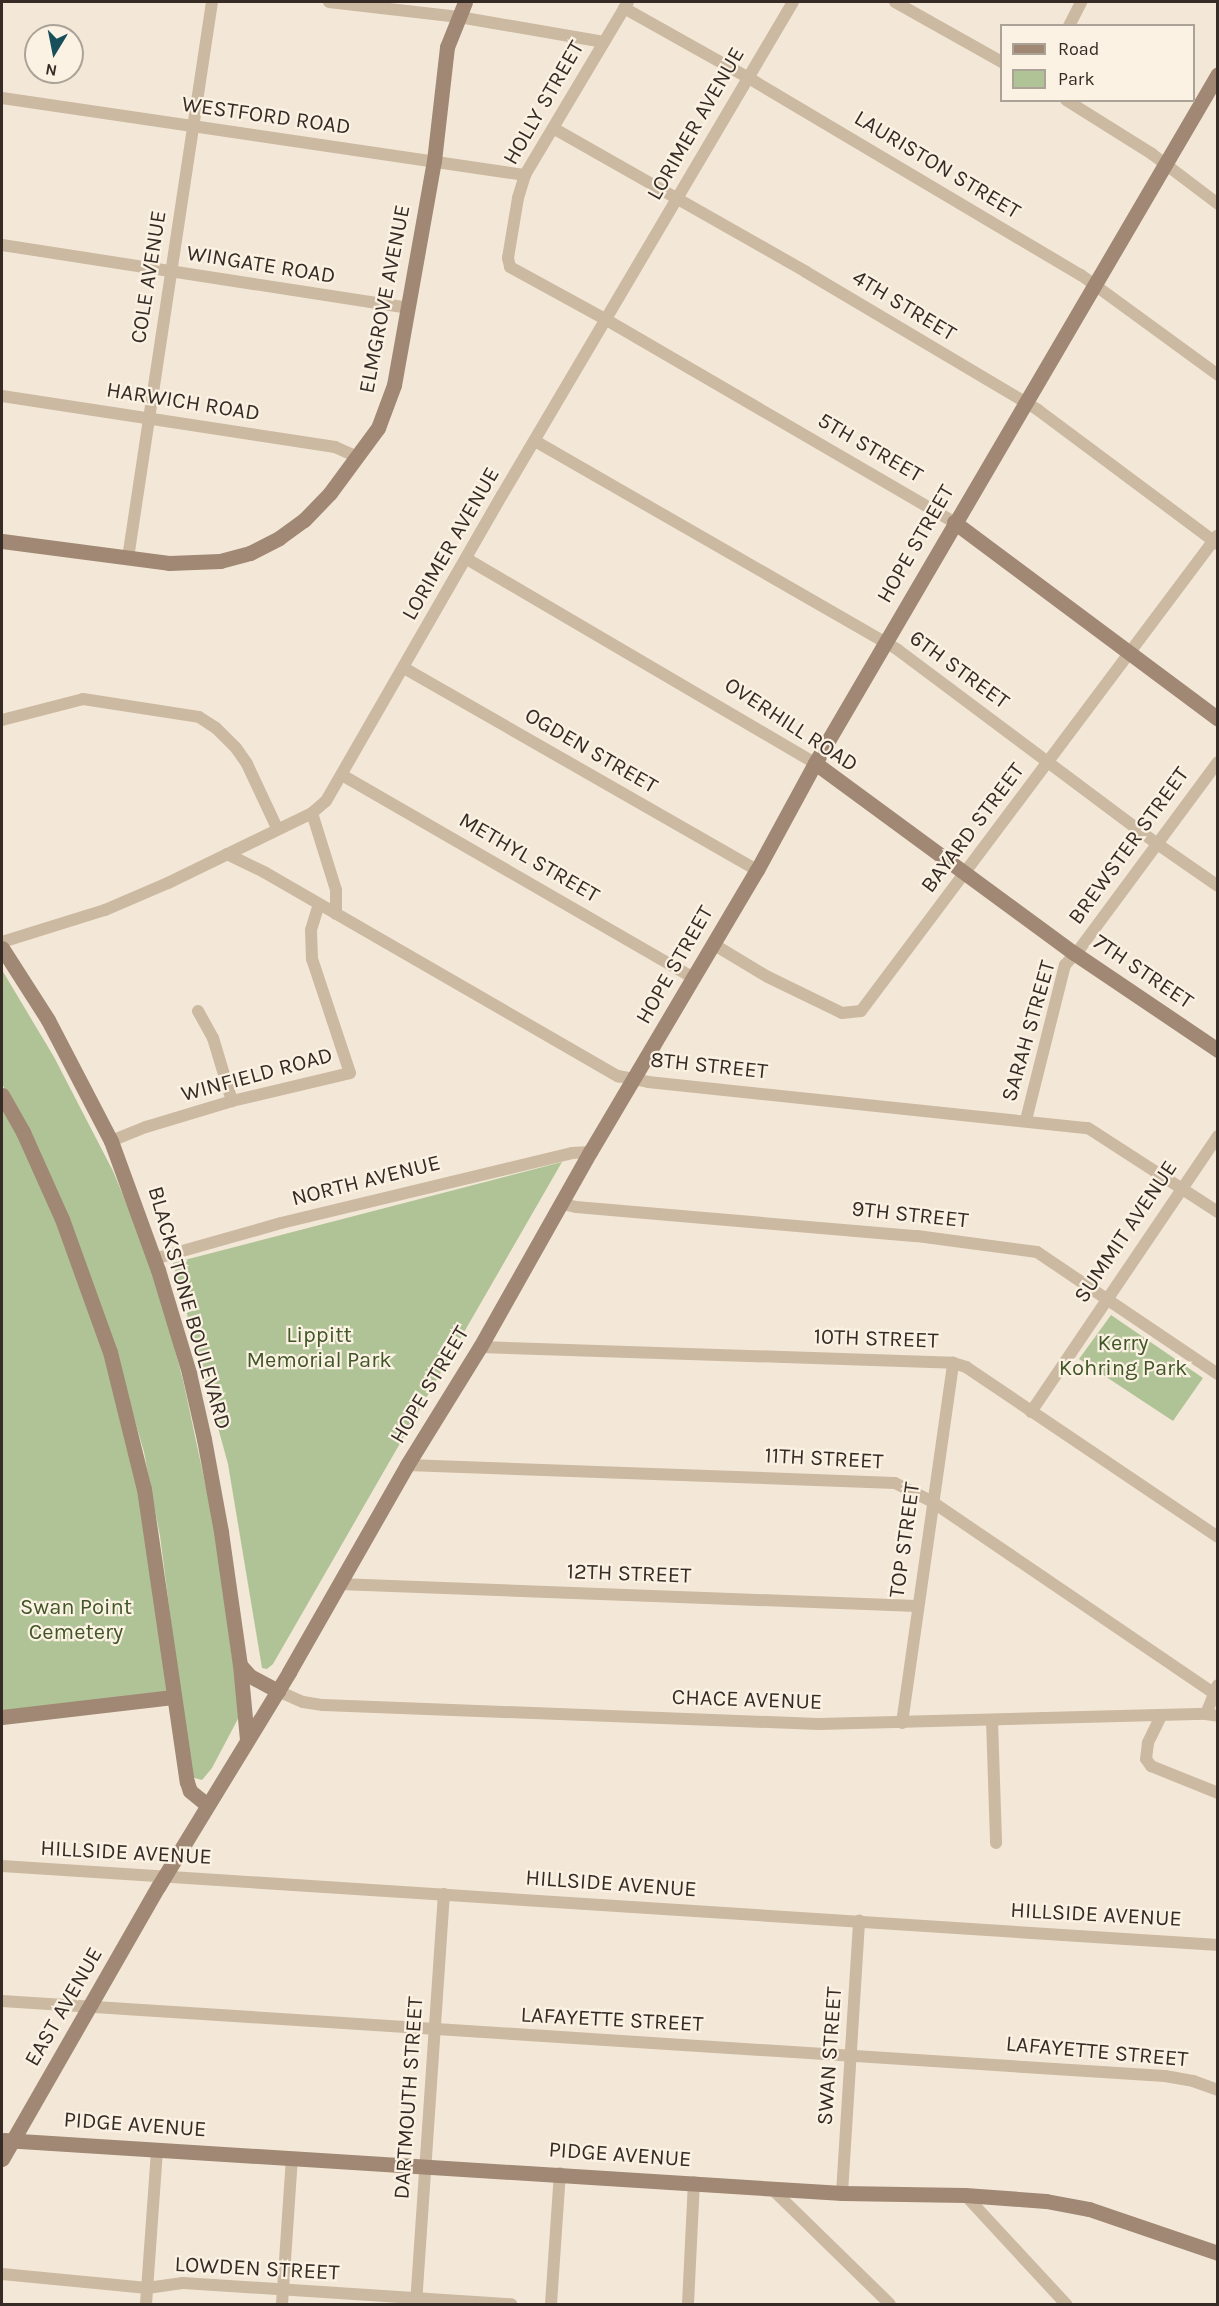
<!DOCTYPE html>
<html>
<head>
<meta charset="utf-8">
<style>
	body { margin:0 }
	#map { position:relative; width:1219px; height:2306px; overflow:hidden; background:#f3e8d7; font-family:Karla,sans-serif }
	div>[style] { position:absolute }
	.green>* { inset:0; background:#b0c396 }
	.street>* { height:12px; margin:-6px; padding:0 6px; transform-origin:6px; border-radius:6px; background:#ccb9a2 }
	.secondary>* { height:15px; margin:-7.5px; padding:0 7.5px; transform-origin:7.5px; border-radius:7.5px; background:#a08874 }
	span { translate:-50% -50%; white-space:nowrap; text-align:center; line-height:1.15; -webkit-text-stroke:4.5px #fbf2e4; paint-order:stroke }
	.street-label { font-size:22px; color:#362c25 }
	.park-label { font-size:22px; color:#415627 }
	.frame { position:absolute; inset:0; border:3px solid #362c25; pointer-events:none }
	.legend { position:absolute; left:1000px; top:24px; width:195px; height:78px; box-sizing:border-box; background:#fbf2e4; border:2px solid #aca398; margin:0; padding:8px 10px; list-style:none; font-size:18px; color:#362c25 }
	.legend li { display:flex; align-items:center; gap:12px; height:30px }
	.legend b { width:30px; border:2px solid #aca398 }
	.north { position:absolute; left:24px; top:24px; width:60px; height:60px; box-sizing:border-box; background:#fbf2e4; border:2px solid #aca398; border-radius:50%; rotate:190deg; font-size:16px; font-weight:700; line-height:24px; text-align:center; color:#362c25 }
	.north::after { content:''; display:block; margin:auto; width:21px; height:27px; background:#17505b; clip-path:polygon(50% 0,100% 100%,50% 72%,0 100%) }
</style>
</head>
<body>
<div id="map">
	<div class="green">
		<div style="clip-path:polygon(2px 970px,54px 1057px,113px 1171px,139px 1234px,160px 1295px,183px 1380px,214px 1525px,240px 1715px,212px 1768px,202px 1780px,191px 1777px,160px 1536px,144px 1452px,124px 1383px,24px 1123px,2px 1084px)"></div>
		<div style="clip-path:polygon(2px 1092px,39px 1161px,133px 1444px,172px 1693px,2px 1712px)"></div>
		<div style="clip-path:polygon(562px 1162px,273px 1664px,267px 1669px,262px 1668px,228px 1464px,173px 1263px)"></div>
		<div style="clip-path:polygon(1111px 1315px,1203px 1378px,1173px 1421px,1079px 1359px)"></div>
	</div>
	<div class="street">
		<div style="left:329px;top:2px;width:131px;rotate:6.6deg"></div>
		<div style="left:459px;top:17px;width:147px;rotate:9.8deg"></div>
		<div style="left:628px;top:2px;width:201px;rotate:120.8deg"></div>
		<div style="left:525px;top:175px;width:24px;rotate:107deg"></div>
		<div style="left:518px;top:198px;width:61px;rotate:99.5deg"></div>
		<div style="left:508px;top:258px;width:9px;rotate:77deg"></div>
		<div style="left:510px;top:267px;width:108px;rotate:28.7deg"></div>
		<div style="left:605px;top:319px;width:404px;rotate:30.2deg"></div>
		<div style="left:895px;top:2px;width:123px;rotate:29.3deg"></div>
		<div style="left:624px;top:8px;width:141px;rotate:29.3deg"></div>
		<div style="left:747px;top:77px;width:388px;rotate:30.7deg"></div>
		<div style="left:1081px;top:275px;width:170px;rotate:36.1deg"></div>
		<div style="left:1069px;top:26px;width:27px;rotate:-63deg"></div>
		<div style="left:2px;top:98px;width:529px;rotate:8.38deg"></div>
		<div style="left:1066px;top:100px;width:102px;rotate:32.1deg"></div>
		<div style="left:1152px;top:154px;width:83px;rotate:37.1deg"></div>
		<div style="left:553px;top:128px;width:291px;rotate:29.6deg"></div>
		<div style="left:806px;top:272px;width:270px;rotate:30.7deg"></div>
		<div style="left:1038px;top:410px;width:224px;rotate:36.7deg"></div>
		<div style="left:2px;top:245px;width:412px;rotate:8.8deg"></div>
		<div style="left:2px;top:396px;width:337px;rotate:8.7deg"></div>
		<div style="left:335px;top:447px;width:24px;rotate:24deg"></div>
		<div style="left:535px;top:441px;width:419px;rotate:29.9deg"></div>
		<div style="left:898px;top:650px;width:322px;rotate:36.8deg"></div>
		<div style="left:1156px;top:843px;width:75px;rotate:34.7deg"></div>
		<div style="left:128px;top:558px;width:562px;rotate:-81.41deg"></div>
		<div style="left:467px;top:559px;width:403px;rotate:30.4deg"></div>
		<div style="left:404px;top:668px;width:407px;rotate:29.8deg"></div>
		<div style="left:2px;top:720px;width:84px;rotate:-14.5deg"></div>
		<div style="left:83px;top:699px;width:117px;rotate:8.8deg"></div>
		<div style="left:199px;top:717px;width:20px;rotate:33deg"></div>
		<div style="left:216px;top:728px;width:28px;rotate:45deg"></div>
		<div style="left:236px;top:748px;width:19px;rotate:55deg"></div>
		<div style="left:247px;top:764px;width:71px;rotate:64.9deg"></div>
		<div style="left:342px;top:775px;width:406px;rotate:30deg"></div>
		<div style="left:312px;top:813px;width:81px;rotate:72.7deg"></div>
		<div style="left:336px;top:890px;width:24px;rotate:90deg"></div>
		<div style="left:227px;top:854px;width:41px;rotate:25.9deg"></div>
		<div style="left:264px;top:872px;width:409px;rotate:30deg"></div>
		<div style="left:618px;top:1076px;width:31px;rotate:11deg"></div>
		<div style="left:648px;top:1082px;width:442px;rotate:6deg"></div>
		<div style="left:1088px;top:1128px;width:155px;rotate:32.9deg"></div>
		<div style="left:2px;top:942px;width:108px;rotate:-17.3deg"></div>
		<div style="left:105px;top:910px;width:69px;rotate:-23.2deg"></div>
		<div style="left:168px;top:883px;width:160px;rotate:-25.9deg"></div>
		<div style="left:312px;top:813px;width:18px;rotate:-41deg"></div>
		<div style="left:326px;top:801px;width:353px;rotate:-60.1deg"></div>
		<div style="left:502px;top:495px;width:572px;rotate:-59.45deg"></div>
		<div style="left:713px;top:944px;width:64px;rotate:31deg"></div>
		<div style="left:768px;top:977px;width:82px;rotate:25.9deg"></div>
		<div style="left:842px;top:1013px;width:19px;rotate:-6deg"></div>
		<div style="left:861px;top:1011px;width:594px;rotate:-53.15deg"></div>
		<div style="left:198px;top:1011px;width:31px;rotate:61deg"></div>
		<div style="left:213px;top:1038px;width:66px;rotate:73.2deg"></div>
		<div style="left:1026px;top:1120px;width:160px;rotate:-75.9deg"></div>
		<div style="left:1065px;top:965px;width:24px;rotate:-48deg"></div>
		<div style="left:1081px;top:947px;width:230px;rotate:-53.5deg"></div>
		<div style="left:111px;top:1141px;width:38px;rotate:-22deg"></div>
		<div style="left:146px;top:1127px;width:90px;rotate:-16.8deg"></div>
		<div style="left:232px;top:1101px;width:121px;rotate:-13.3deg"></div>
		<div style="left:350px;top:1073px;width:120px;rotate:-108.4deg"></div>
		<div style="left:312px;top:959px;width:29px;rotate:-92deg"></div>
		<div style="left:311px;top:930px;width:27px;rotate:-73deg"></div>
		<div style="left:562px;top:1204px;width:14px;rotate:12deg"></div>
		<div style="left:576px;top:1207px;width:342px;rotate:4.9deg"></div>
		<div style="left:917px;top:1236px;width:121px;rotate:7.6deg"></div>
		<div style="left:1037px;top:1252px;width:218px;rotate:34deg"></div>
		<div style="left:154px;top:1259px;width:132px;rotate:-15.8deg"></div>
		<div style="left:281px;top:1223px;width:299px;rotate:-13.5deg"></div>
		<div style="left:572px;top:1153px;width:18px;rotate:-3deg"></div>
		<div style="left:480px;top:1347px;width:473px;rotate:1.9deg"></div>
		<div style="left:953px;top:1363px;width:14px;rotate:17deg"></div>
		<div style="left:966px;top:1367px;width:304px;rotate:34deg"></div>
		<div style="left:1031px;top:1412px;width:333px;rotate:-55.9deg"></div>
		<div style="left:407px;top:1465px;width:488px;rotate:2.1deg"></div>
		<div style="left:895px;top:1483px;width:40px;rotate:26.6deg"></div>
		<div style="left:931px;top:1501px;width:340px;rotate:34.2deg"></div>
		<div style="left:339px;top:1584px;width:578px;rotate:2.18deg"></div>
		<div style="left:278px;top:1691px;width:27px;rotate:24deg"></div>
		<div style="left:303px;top:1702px;width:20px;rotate:9deg"></div>
		<div style="left:323px;top:1705px;width:496px;rotate:2.2deg"></div>
		<div style="left:819px;top:1724px;width:387px;rotate:-1.5deg"></div>
		<div style="left:1206px;top:1714px;width:12px;rotate:9deg"></div>
		<div style="left:1206px;top:1714px;width:31px;rotate:-68deg"></div>
		<div style="left:1161px;top:1716px;width:30px;rotate:116deg"></div>
		<div style="left:1148px;top:1743px;width:16px;rotate:97deg"></div>
		<div style="left:1146px;top:1759px;width:9px;rotate:54deg"></div>
		<div style="left:1151px;top:1766px;width:72px;rotate:21.9deg"></div>
		<div style="left:992px;top:1720px;width:123px;rotate:88.1deg"></div>
		<div style="left:902px;top:1723px;width:364px;rotate:-81.9deg"></div>
		<div style="left:2px;top:1866px;width:1219px;rotate:3.72deg"></div>
		<div style="left:2px;top:2001px;width:1165px;rotate:3.69deg"></div>
		<div style="left:1165px;top:2076px;width:28px;rotate:10deg"></div>
		<div style="left:1193px;top:2081px;width:27px;rotate:20deg"></div>
		<div style="left:771px;top:2188px;width:166px;rotate:44.3deg"></div>
		<div style="left:842px;top:2193px;width:273px;rotate:-86.4deg"></div>
		<div style="left:965px;top:2195px;width:149px;rotate:47.2deg"></div>
		<div style="left:2px;top:2274px;width:146px;rotate:5.5deg"></div>
		<div style="left:147px;top:2288px;width:36px;rotate:-8deg"></div>
		<div style="left:183px;top:2283px;width:329px;rotate:3.7deg"></div>
		<div style="left:146px;top:2304px;width:155px;rotate:-85.9deg"></div>
		<div style="left:282px;top:2304px;width:146px;rotate:-86.1deg"></div>
		<div style="left:416px;top:2304px;width:411px;rotate:-86.1deg"></div>
		<div style="left:551px;top:2304px;width:131px;rotate:-86.1deg"></div>
		<div style="left:688px;top:2304px;width:122px;rotate:-87.2deg"></div>
	</div>
	<div class="secondary">
		<div style="left:954px;top:522px;width:329px;rotate:36.7deg"></div>
		<div style="left:2px;top:541px;width:168px;rotate:7.5deg"></div>
		<div style="left:169px;top:563px;width:51px;rotate:-2.2deg"></div>
		<div style="left:220px;top:561px;width:31px;rotate:-15deg"></div>
		<div style="left:250px;top:553px;width:33px;rotate:-27deg"></div>
		<div style="left:279px;top:538px;width:31px;rotate:-36deg"></div>
		<div style="left:304px;top:520px;width:37px;rotate:-46deg"></div>
		<div style="left:330px;top:493px;width:81px;rotate:-53.6deg"></div>
		<div style="left:378px;top:428px;width:46px;rotate:-69.6deg"></div>
		<div style="left:394px;top:385px;width:228px;rotate:-79.9deg"></div>
		<div style="left:434px;top:161px;width:115px;rotate:-83.5deg"></div>
		<div style="left:447px;top:47px;width:48px;rotate:-68.2deg"></div>
		<div style="left:815px;top:763px;width:321px;rotate:36.3deg"></div>
		<div style="left:1074px;top:953px;width:174px;rotate:34deg"></div>
		<div style="left:2px;top:948px;width:85px;rotate:57.4deg"></div>
		<div style="left:48px;top:1020px;width:136px;rotate:62.5deg"></div>
		<div style="left:111px;top:1141px;width:137px;rotate:70deg"></div>
		<div style="left:158px;top:1270px;width:108px;rotate:73.2deg"></div>
		<div style="left:189px;top:1373px;width:68px;rotate:77.2deg"></div>
		<div style="left:204px;top:1439px;width:95px;rotate:79.6deg"></div>
		<div style="left:221px;top:1532px;width:134px;rotate:81.9deg"></div>
		<div style="left:240px;top:1665px;width:74px;rotate:84.6deg"></div>
		<div style="left:2px;top:1095px;width:43px;rotate:60.4deg"></div>
		<div style="left:23px;top:1132px;width:95px;rotate:65.9deg"></div>
		<div style="left:62px;top:1219px;width:141px;rotate:70.2deg"></div>
		<div style="left:110px;top:1352px;width:141px;rotate:76.1deg"></div>
		<div style="left:144px;top:1489px;width:296px;rotate:81.7deg"></div>
		<div style="left:187px;top:1782px;width:9px;rotate:72deg"></div>
		<div style="left:190px;top:1791px;width:22px;rotate:39deg"></div>
		<div style="left:240px;top:1665px;width:15px;rotate:48deg"></div>
		<div style="left:250px;top:1676px;width:32px;rotate:28deg"></div>
		<div style="left:2px;top:1717px;width:172px;rotate:-6.7deg"></div>
		<div style="left:4px;top:2140px;width:840px;rotate:3.62deg"></div>
		<div style="left:842px;top:2193px;width:123px;rotate:0.9deg"></div>
		<div style="left:965px;top:2195px;width:81px;rotate:4.2deg"></div>
		<div style="left:1046px;top:2201px;width:44px;rotate:10.5deg"></div>
		<div style="left:1089px;top:2209px;width:136px;rotate:18.8deg"></div>
		<div style="left:2px;top:2159px;width:314px;rotate:-60.2deg"></div>
		<div style="left:158px;top:1887px;width:252px;rotate:-58.6deg"></div>
		<div style="left:289px;top:1672px;width:238px;rotate:-60.3deg"></div>
		<div style="left:407px;top:1465px;width:139px;rotate:-58.3deg"></div>
		<div style="left:480px;top:1347px;width:224px;rotate:-60.6deg"></div>
		<div style="left:590px;top:1152px;width:328px;rotate:-59.4deg"></div>
		<div style="left:757px;top:870px;width:122px;rotate:-61.5deg"></div>
		<div style="left:815px;top:763px;width:798px;rotate:-59.68deg"></div>
	</div>
	<div class="street-label">
		<span style="left:544px;top:103px;rotate:-60deg">HOLLY STREET</span>
		<span style="left:266px;top:116px;rotate:8deg">WESTFORD ROAD</span>
		<span style="left:696px;top:124px;rotate:-60deg">LORIMER AVENUE</span>
		<span style="left:937px;top:165px;rotate:31deg">LAURISTON STREET</span>
		<span style="left:261px;top:265px;rotate:9deg">WINGATE ROAD</span>
		<span style="left:149px;top:277px;rotate:-81deg">COLE AVENUE</span>
		<span style="left:385px;top:299px;rotate:-79deg">ELMGROVE AVENUE</span>
		<span style="left:904px;top:306px;rotate:31deg">4TH STREET</span>
		<span style="left:183px;top:402px;rotate:9deg">HARWICH ROAD</span>
		<span style="left:870px;top:448px;rotate:30deg">5TH STREET</span>
		<span style="left:451px;top:544px;rotate:-60deg">LORIMER AVENUE</span>
		<span style="left:916px;top:544px;rotate:-60deg">HOPE STREET</span>
		<span style="left:959px;top:670px;rotate:36deg">6TH STREET</span>
		<span style="left:791px;top:725px;rotate:33deg">OVERHILL ROAD</span>
		<span style="left:591px;top:751px;rotate:30deg">OGDEN STREET</span>
		<span style="left:973px;top:828px;rotate:-53deg">BAYARD STREET</span>
		<span style="left:1129px;top:846px;rotate:-54deg">BREWSTER STREET</span>
		<span style="left:529px;top:858px;rotate:30deg">METHYL STREET</span>
		<span style="left:675px;top:965px;rotate:-60deg">HOPE STREET</span>
		<span style="left:1143px;top:972px;rotate:34deg">7TH STREET</span>
		<span style="left:1029px;top:1031px;rotate:-74deg">SARAH STREET</span>
		<span style="left:709px;top:1066px;rotate:6deg">8TH STREET</span>
		<span style="left:257px;top:1075px;rotate:-15deg">WINFIELD ROAD</span>
		<span style="left:366px;top:1181px;rotate:-14deg">NORTH AVENUE</span>
		<span style="left:910px;top:1215px;rotate:6deg">9TH STREET</span>
		<span style="left:1126px;top:1232px;rotate:-56deg">SUMMIT AVENUE</span>
		<span style="left:189px;top:1308px;rotate:74deg">BLACKSTONE BOULEVARD</span>
		<span style="left:876px;top:1339px;rotate:2deg">10TH STREET</span>
		<span style="left:430px;top:1385px;rotate:-59deg">HOPE STREET</span>
		<span style="left:824px;top:1459px;rotate:3deg">11TH STREET</span>
		<span style="left:905px;top:1540px;rotate:-82deg">TOP STREET</span>
		<span style="left:629px;top:1574px;rotate:2deg">12TH STREET</span>
		<span style="left:747px;top:1700px;rotate:2deg">CHACE AVENUE</span>
		<span style="left:126px;top:1853px;rotate:3deg">HILLSIDE AVENUE</span>
		<span style="left:611px;top:1884px;rotate:4deg">HILLSIDE AVENUE</span>
		<span style="left:1096px;top:1915px;rotate:3deg">HILLSIDE AVENUE</span>
		<span style="left:64px;top:2007px;rotate:-60deg">EAST AVENUE</span>
		<span style="left:612px;top:2020px;rotate:3deg">LAFAYETTE STREET</span>
		<span style="left:1097px;top:2052px;rotate:5deg">LAFAYETTE STREET</span>
		<span style="left:830px;top:2056px;rotate:-86deg">SWAN STREET</span>
		<span style="left:409px;top:2098px;rotate:-86deg">DARTMOUTH STREET</span>
		<span style="left:135px;top:2125px;rotate:4deg">PIDGE AVENUE</span>
		<span style="left:620px;top:2155px;rotate:4deg">PIDGE AVENUE</span>
		<span style="left:257px;top:2269px;rotate:3deg">LOWDEN STREET</span>
	</div>
	<div class="park-label">
		<span style="left:319px;top:1348px">Lippitt<br>Memorial Park</span>
		<span style="left:1123px;top:1356px">Kerry<br>Kohring Park</span>
		<span style="left:76px;top:1620px">Swan Point<br>Cemetery</span>
	</div>
	<div class="frame"></div>
	<ul class="legend">
	<li><b style="height:8px;background:#a08874"></b>Road</li>
	<li><b style="height:16px;background:#b0c396"></b>Park</li>
	</ul>
	<div class="north">N</div>
</div>
</body>
</html>
